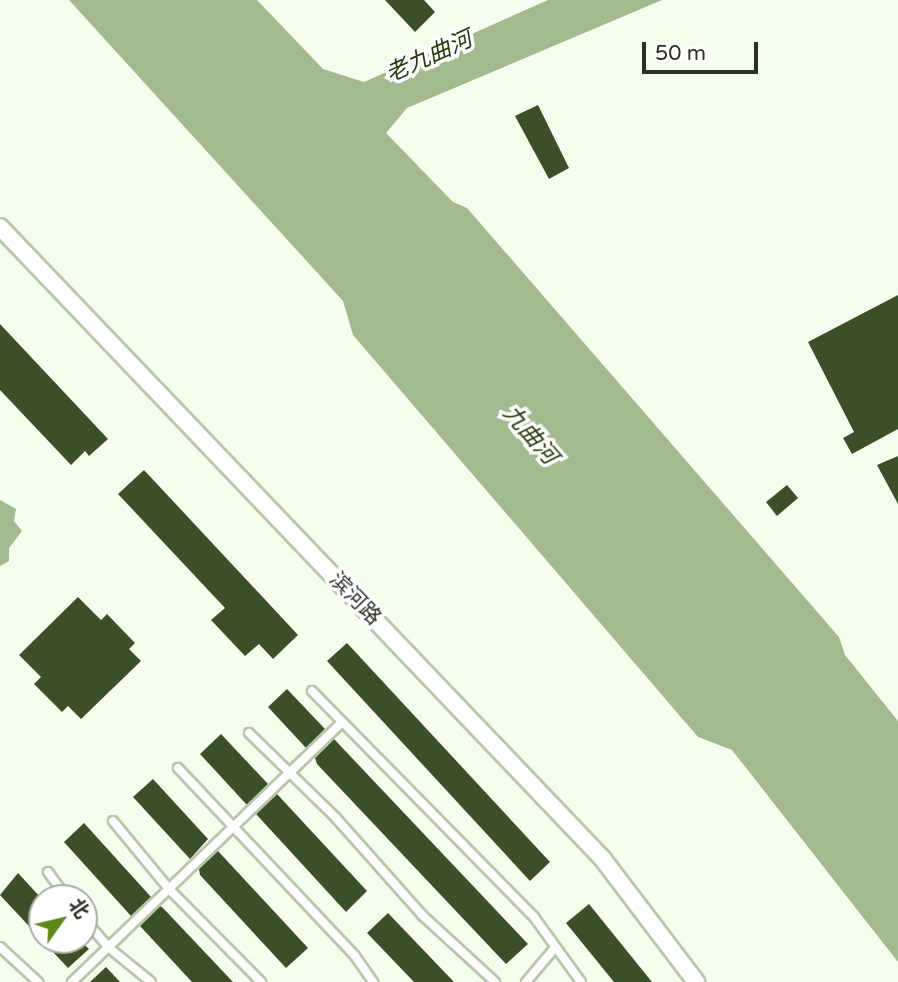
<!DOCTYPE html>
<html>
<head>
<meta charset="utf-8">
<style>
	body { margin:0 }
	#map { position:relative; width:898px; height:982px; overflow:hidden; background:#f5ffed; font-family:"Varela Round","Noto Sans SC",sans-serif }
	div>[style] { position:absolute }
	.water>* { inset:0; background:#a3b98e }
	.building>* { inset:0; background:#3c4f28 }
	.roads { filter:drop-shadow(2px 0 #b7c6a9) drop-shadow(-2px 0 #b7c6a9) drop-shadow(0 2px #b7c6a9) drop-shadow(0 -2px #b7c6a9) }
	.lane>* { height:8px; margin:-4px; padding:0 4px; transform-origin:4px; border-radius:4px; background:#fff }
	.street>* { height:16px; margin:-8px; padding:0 8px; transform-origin:8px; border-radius:8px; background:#fff }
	span { translate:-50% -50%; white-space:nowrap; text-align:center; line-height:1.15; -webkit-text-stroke:7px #fff; paint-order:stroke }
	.street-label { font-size:21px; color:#2a3024 }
	.water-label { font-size:23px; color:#263b0a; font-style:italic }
	.north { position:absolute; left:28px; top:884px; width:70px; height:70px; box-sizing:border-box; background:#fff; border:2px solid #aaaca7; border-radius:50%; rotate:56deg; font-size:19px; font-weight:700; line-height:28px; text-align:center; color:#2a3024 }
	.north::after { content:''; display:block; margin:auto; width:24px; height:32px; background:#5c8818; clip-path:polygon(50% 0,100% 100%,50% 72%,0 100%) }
	.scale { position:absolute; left:642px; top:42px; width:116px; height:32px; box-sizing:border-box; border:4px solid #2a3024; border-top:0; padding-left:9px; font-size:21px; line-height:24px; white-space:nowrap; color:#2a3024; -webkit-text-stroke:5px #fff; paint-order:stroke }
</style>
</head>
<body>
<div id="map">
	<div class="water">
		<div style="clip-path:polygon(69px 0,257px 0,323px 69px,364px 82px,548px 0,662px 0,407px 108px,386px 133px,453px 202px,467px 208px,839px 637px,845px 655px,898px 721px,898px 962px,732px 750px,698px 737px,353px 335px,343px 301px)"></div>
		<div style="clip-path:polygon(0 500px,16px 509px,14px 521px,22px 531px,9px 548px,9px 561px,0 566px)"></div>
	</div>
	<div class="building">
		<div style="clip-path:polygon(385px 0,424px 0,435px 12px,415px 32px)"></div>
		<div style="clip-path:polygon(538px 105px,569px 168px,549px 179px,515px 116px)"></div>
		<div style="clip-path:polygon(898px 295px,898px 429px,852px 454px,843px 438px,854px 432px,808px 342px)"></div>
		<div style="clip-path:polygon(0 324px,108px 439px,89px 456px,85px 451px,71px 465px,0 390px)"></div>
		<div style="clip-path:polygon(898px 456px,898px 504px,877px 465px)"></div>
		<div style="clip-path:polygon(144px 470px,298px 635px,273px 659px,259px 644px,245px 656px,211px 620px,225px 608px,118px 494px)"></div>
		<div style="clip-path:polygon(787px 485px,798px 498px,777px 516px,766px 502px)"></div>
		<div style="clip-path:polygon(78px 597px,101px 620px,107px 614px,135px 643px,129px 649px,141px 661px,81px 719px,68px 706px,62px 712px,34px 684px,41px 677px,19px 655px)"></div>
		<div style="clip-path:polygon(347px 643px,550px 862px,530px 881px,327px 661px)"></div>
		<div style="clip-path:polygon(287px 689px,325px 729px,306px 748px,268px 707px)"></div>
		<div style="clip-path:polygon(221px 734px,268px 784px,247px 805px,200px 754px)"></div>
		<div style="clip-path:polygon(334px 739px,528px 944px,506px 964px,317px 764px,315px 758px)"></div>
		<div style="clip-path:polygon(153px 779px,208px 839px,190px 859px,133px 797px)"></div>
		<div style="clip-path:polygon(277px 794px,367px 891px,346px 912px,256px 814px)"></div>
		<div style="clip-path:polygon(84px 823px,151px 897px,131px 916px,64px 842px)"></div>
		<div style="clip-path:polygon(218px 851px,308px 948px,286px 968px,200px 875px,199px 869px)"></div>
		<div style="clip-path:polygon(18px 873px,42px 899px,42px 940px,80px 940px,89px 949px,68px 968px,0 895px)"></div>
		<div style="clip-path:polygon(589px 904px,652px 982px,614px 982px,566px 923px)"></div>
		<div style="clip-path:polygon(160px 906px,163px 908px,233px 982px,192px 982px,140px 926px)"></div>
		<div style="clip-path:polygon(388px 913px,454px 982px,414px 982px,367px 933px)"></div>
		<div style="clip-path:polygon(106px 967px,120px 982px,90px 982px)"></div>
	</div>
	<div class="roads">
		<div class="lane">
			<div style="left:312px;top:691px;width:317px;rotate:45.5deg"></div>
			<div style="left:534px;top:917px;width:80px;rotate:54.1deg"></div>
			<div style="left:249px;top:733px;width:122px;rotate:44.3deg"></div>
			<div style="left:336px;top:818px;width:130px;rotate:48.4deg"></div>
			<div style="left:422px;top:915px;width:99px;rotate:42.5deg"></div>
			<div style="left:178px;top:768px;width:258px;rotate:46.7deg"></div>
			<div style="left:355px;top:956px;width:32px;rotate:55deg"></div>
			<div style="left:113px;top:821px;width:88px;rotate:50.5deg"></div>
			<div style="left:169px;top:889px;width:131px;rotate:45.3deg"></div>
			<div style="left:48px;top:872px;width:32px;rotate:54deg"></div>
			<div style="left:84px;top:919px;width:37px;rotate:49deg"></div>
			<div style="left:108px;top:947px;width:55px;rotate:39.1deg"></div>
			<div style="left:0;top:947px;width:52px;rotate:42.6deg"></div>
			<div style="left:72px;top:982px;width:372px;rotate:-43.9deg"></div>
			<div style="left:526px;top:982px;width:43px;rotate:-49.7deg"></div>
		</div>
		<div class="street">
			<div style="left:0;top:227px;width:872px;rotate:46.35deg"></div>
			<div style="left:602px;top:858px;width:156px;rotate:52.8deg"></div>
		</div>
	</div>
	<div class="street-label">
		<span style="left:355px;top:599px;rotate:46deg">滨河路</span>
	</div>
	<div class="water-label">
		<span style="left:429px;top:57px;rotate:-24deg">老九曲河</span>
		<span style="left:530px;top:435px;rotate:49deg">九曲河</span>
	</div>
	<div class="north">北</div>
	<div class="scale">50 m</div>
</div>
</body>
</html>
